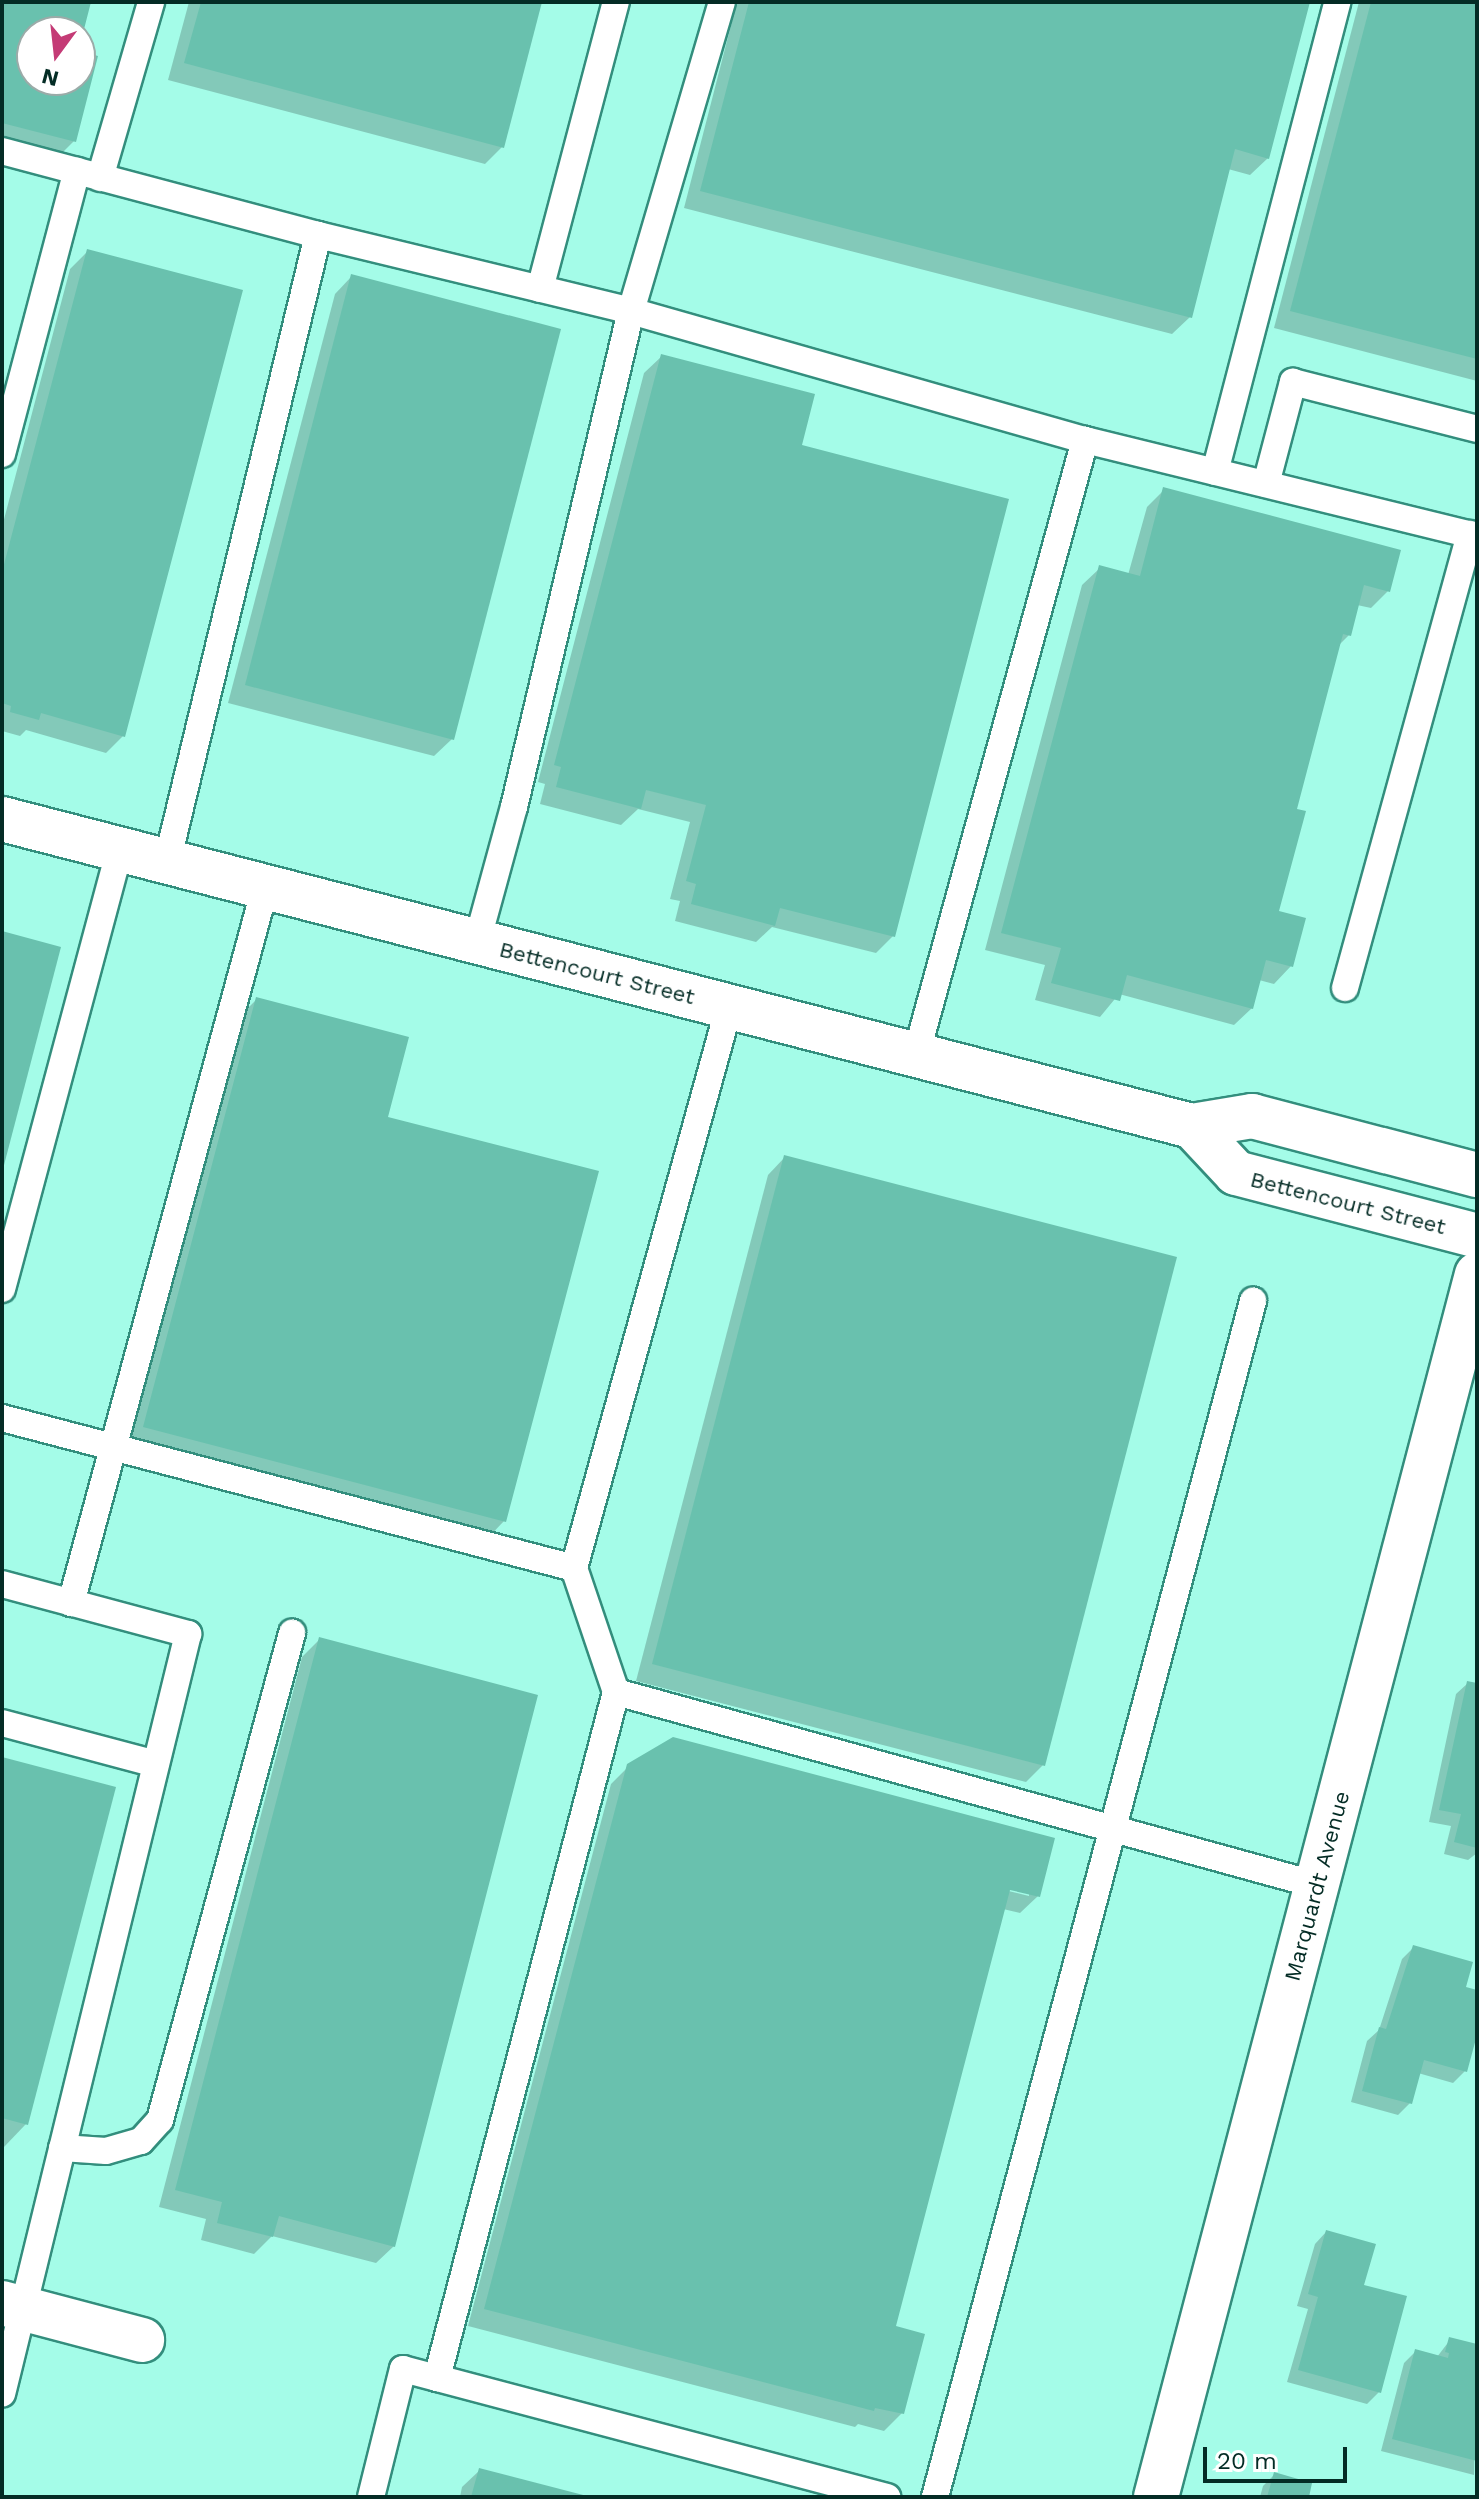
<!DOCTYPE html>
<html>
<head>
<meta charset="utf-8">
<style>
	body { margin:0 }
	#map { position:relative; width:1479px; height:2499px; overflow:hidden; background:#a4fce8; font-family:"Work Sans",sans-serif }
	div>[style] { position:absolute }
	.shadow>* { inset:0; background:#0003 }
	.building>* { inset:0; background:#69c1ae }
	.roads { filter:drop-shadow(2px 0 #338e7d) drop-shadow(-2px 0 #338e7d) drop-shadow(0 2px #338e7d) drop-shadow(0 -2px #338e7d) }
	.service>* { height:26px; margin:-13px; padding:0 13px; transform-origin:13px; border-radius:13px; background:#fff }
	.minor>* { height:44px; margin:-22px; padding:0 22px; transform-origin:22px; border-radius:22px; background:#fff }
	.secondary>* { height:44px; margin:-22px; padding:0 22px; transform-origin:22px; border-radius:22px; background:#fff }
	span { translate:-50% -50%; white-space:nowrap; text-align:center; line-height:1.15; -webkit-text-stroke:6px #fff; paint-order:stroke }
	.street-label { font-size:22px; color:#042c25 }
	.frame { position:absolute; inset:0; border:4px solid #042c25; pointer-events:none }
	.north { position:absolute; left:16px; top:16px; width:80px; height:80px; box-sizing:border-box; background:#fff; border:2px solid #9baba8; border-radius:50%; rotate:195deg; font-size:22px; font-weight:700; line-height:32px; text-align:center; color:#042c25 }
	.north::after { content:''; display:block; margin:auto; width:28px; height:36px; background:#c43b76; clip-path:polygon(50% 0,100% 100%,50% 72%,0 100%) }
	.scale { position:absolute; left:1203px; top:2447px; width:144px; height:36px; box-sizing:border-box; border:4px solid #042c25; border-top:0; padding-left:10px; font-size:24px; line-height:28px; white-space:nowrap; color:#042c25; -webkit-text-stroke:6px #fff; paint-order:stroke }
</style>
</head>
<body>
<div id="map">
	<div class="shadow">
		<div style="clip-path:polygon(2px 2px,89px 2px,80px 37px,80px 32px,32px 32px,32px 80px,80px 80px,80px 53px,96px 57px,74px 141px,56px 159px,2px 144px)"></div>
		<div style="clip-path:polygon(189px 2px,540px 2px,502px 147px,485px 164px,168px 80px)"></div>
		<div style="clip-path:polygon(737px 2px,1308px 2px,1268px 158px,1250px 175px,1228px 169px,1190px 317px,1172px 334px,684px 208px)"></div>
		<div style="clip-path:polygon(1359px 2px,1477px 2px,1477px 381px,1274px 328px)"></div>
		<div style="clip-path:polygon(87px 252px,123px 736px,106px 753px,26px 730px,20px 736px,2px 731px,2px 527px,70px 269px)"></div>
		<div style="clip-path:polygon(352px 276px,452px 739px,434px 756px,228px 703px,335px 294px)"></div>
		<div style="clip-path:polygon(662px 356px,800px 447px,893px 936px,876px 953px,772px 927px,756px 942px,675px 921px,680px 901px,670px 899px,690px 822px,638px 809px,621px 825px,540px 804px,545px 784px,538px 782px,644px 373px)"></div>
		<div style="clip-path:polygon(1164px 490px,1388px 591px,1371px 608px,1357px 605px,1349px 635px,1337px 647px,1294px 810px,1277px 912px,1291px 966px,1274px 984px,1259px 980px,1252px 1008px,1234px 1025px,1119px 994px,1100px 1017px,1035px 1000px,1045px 965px,985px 950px,1082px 585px,1100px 568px,1128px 575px,1147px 507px)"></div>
		<div style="clip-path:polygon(257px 999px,386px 1118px,504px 1521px,487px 1539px,127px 1444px,239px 1017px)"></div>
		<div style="clip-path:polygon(785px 1157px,1043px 1765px,1026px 1782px,636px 1681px,768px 1175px)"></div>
		<div style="clip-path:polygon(319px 1640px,394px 2246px,376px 2263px,272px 2236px,254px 2254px,201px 2240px,206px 2219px,159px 2207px,302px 1657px)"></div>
		<div style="clip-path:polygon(1468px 1683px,1477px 1685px,1477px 1853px,1468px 1860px,1444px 1854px,1451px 1826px,1429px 1822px,1456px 1694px)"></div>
		<div style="clip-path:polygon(evenodd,674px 1740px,1052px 1839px,1038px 1896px,1020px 1913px,1003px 1909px,894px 2328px,922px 2335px,902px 2413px,884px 2431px,858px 2424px,855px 2427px,468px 2326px,611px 1784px,629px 1766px,674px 1740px,1001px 1885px,1029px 1892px,1029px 1896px,1000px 1889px,1001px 1885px)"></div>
		<div style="clip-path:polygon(2px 1759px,26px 2124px,4px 2147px,2px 2146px)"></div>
		<div style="clip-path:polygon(1413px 1948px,1464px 1988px,1477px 1992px,1477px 2027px,1465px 2071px,1453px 2083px,1418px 2073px,1410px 2103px,1398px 2115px,1351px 2102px,1367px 2041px,1379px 2030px,1402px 1959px)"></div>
		<div style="clip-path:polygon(1326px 2232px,1362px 2286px,1379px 2392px,1367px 2404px,1287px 2382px,1308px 2309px,1297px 2306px,1315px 2244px)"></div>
		<div style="clip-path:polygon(1450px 2340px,1477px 2347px,1474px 2475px,1381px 2451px,1404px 2363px,1416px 2351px,1437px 2357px)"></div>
		<div style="clip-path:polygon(480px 2470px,583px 2497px,460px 2497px,462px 2487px)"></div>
		<div style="clip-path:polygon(1274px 2475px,1307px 2497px,1260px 2497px,1263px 2486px)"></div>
	</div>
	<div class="building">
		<div style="clip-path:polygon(2px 2px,91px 2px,81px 41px,80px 32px,32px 32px,32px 80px,80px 80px,80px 51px,98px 56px,76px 142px,2px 123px)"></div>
		<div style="clip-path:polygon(201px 2px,542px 2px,504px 148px,184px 63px)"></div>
		<div style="clip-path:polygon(749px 2px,1310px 2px,1269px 159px,1235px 149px,1192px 318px,700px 191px)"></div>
		<div style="clip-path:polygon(1371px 2px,1477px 2px,1477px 359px,1290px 311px)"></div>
		<div style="clip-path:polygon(87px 249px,243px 290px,125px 737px,41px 713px,39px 720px,10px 712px,11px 706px,2px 703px,2px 572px)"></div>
		<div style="clip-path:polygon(351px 274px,561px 329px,454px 740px,245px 685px)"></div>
		<div style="clip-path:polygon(661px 354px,815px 394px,802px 445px,1009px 499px,895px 937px,780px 908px,775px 926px,691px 904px,696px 884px,686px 881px,706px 805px,646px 790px,641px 809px,556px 787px,561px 767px,554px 765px)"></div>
		<div style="clip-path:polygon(1163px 487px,1401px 550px,1390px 592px,1364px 585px,1351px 636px,1343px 634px,1297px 809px,1306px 811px,1279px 911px,1306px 918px,1293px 967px,1266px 960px,1253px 1009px,1127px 975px,1120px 1001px,1051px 983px,1061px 948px,1001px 933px,1099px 565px,1140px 576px)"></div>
		<div style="clip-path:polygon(2px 931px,61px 947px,3px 1169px,2px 1169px)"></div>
		<div style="clip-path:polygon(256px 997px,409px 1037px,388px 1117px,599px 1171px,506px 1522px,143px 1427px)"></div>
		<div style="clip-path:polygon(784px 1155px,1177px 1257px,1045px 1766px,652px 1664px)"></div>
		<div style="clip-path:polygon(319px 1637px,538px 1695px,395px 2247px,279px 2216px,273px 2237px,217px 2223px,222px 2202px,175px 2190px)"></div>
		<div style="clip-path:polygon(1467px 1681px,1477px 1683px,1477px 1848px,1454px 1842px,1461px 1814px,1439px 1810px)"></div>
		<div style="clip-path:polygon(673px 1737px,1055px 1838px,1040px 1897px,1010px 1890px,896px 2326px,925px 2334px,904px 2414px,875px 2408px,874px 2411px,484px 2309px,627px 1764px)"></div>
		<div style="clip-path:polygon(2px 1757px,116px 1787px,28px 2125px,2px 2118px)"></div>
		<div style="clip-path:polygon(1413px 1945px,1473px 1962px,1466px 1987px,1477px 1990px,1477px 2035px,1467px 2072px,1424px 2060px,1412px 2104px,1362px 2091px,1379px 2027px,1386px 2029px)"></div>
		<div style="clip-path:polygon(1326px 2230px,1376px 2244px,1364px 2285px,1407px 2296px,1381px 2393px,1298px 2370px,1318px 2297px,1308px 2294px)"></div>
		<div style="clip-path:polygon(1449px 2337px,1477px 2344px,1477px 2461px,1392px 2439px,1415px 2349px,1448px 2358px,1449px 2353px,1445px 2352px)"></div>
		<div style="clip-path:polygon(479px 2468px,587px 2496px,587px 2497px,471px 2497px)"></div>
		<div style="clip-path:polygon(1274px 2472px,1312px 2483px,1309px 2497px,1267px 2497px)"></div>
	</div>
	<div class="roads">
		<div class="service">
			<div style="left:2px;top:151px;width:327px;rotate:14.9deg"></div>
			<div style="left:318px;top:235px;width:322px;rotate:13.6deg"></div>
			<div style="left:631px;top:311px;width:322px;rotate:-73.6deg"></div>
			<div style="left:100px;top:178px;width:183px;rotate:-73.8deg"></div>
			<div style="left:540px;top:289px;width:297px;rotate:-75.2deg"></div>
			<div style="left:2px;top:454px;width:293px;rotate:-75.2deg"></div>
			<div style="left:1215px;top:472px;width:486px;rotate:-75.4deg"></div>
			<div style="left:1266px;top:484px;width:106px;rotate:-75.2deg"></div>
			<div style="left:1293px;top:382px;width:190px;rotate:14.3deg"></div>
			<div style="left:167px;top:862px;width:645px;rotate:-76.46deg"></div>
			<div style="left:477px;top:942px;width:140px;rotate:-74.7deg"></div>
			<div style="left:514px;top:807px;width:510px;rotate:-76.73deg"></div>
			<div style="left:631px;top:311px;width:472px;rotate:15.9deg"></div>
			<div style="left:1345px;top:988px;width:471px;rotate:-74.6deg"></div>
			<div style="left:916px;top:1055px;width:638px;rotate:-74.63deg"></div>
			<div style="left:1085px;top:440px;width:404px;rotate:13.8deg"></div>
			<div style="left:2px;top:1289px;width:455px;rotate:-75deg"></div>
			<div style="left:2px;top:1418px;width:591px;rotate:14.69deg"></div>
			<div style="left:574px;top:1568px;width:582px;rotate:-74.55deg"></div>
			<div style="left:574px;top:1568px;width:131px;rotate:71.3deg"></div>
			<div style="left:616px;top:1692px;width:727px;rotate:15.39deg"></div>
			<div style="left:2px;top:1584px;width:193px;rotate:15deg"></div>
			<div style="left:188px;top:1634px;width:782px;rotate:103.75deg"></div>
			<div style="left:71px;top:1603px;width:741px;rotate:-74.82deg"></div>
			<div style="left:2px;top:1723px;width:159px;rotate:14.9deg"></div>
			<div style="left:62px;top:2148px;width:44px;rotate:3.9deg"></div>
			<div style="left:106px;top:2151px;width:36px;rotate:-16deg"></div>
			<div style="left:141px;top:2141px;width:28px;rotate:-48deg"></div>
			<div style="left:160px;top:2120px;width:505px;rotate:-74.83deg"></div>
			<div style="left:437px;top:2378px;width:709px;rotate:-75.38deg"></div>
			<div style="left:371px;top:2497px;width:132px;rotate:-76deg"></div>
			<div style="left:403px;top:2369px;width:501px;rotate:14.81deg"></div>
			<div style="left:935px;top:2497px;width:1238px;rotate:-75.11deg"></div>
		</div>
		<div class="minor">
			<div style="left:2px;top:819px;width:1229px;rotate:14.47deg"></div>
			<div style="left:1192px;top:1126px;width:61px;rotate:-9.5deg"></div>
			<div style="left:1252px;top:1116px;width:233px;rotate:14.7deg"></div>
			<div style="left:1192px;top:1126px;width:64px;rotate:46.9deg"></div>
			<div style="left:1236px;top:1173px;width:249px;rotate:14.6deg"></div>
			<div style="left:2px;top:2303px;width:145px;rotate:14.8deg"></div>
		</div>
		<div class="secondary">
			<div style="left:1156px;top:2497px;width:1264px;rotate:-75.29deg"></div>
		</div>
	</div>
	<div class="street-label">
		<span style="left:597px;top:973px;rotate:14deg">Bettencourt Street</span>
		<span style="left:1348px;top:1203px;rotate:14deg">Bettencourt Street</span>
		<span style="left:1317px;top:1886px;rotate:-75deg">Marquardt Avenue</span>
	</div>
	<div class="frame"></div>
	<div class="north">N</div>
	<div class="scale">20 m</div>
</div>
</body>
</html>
